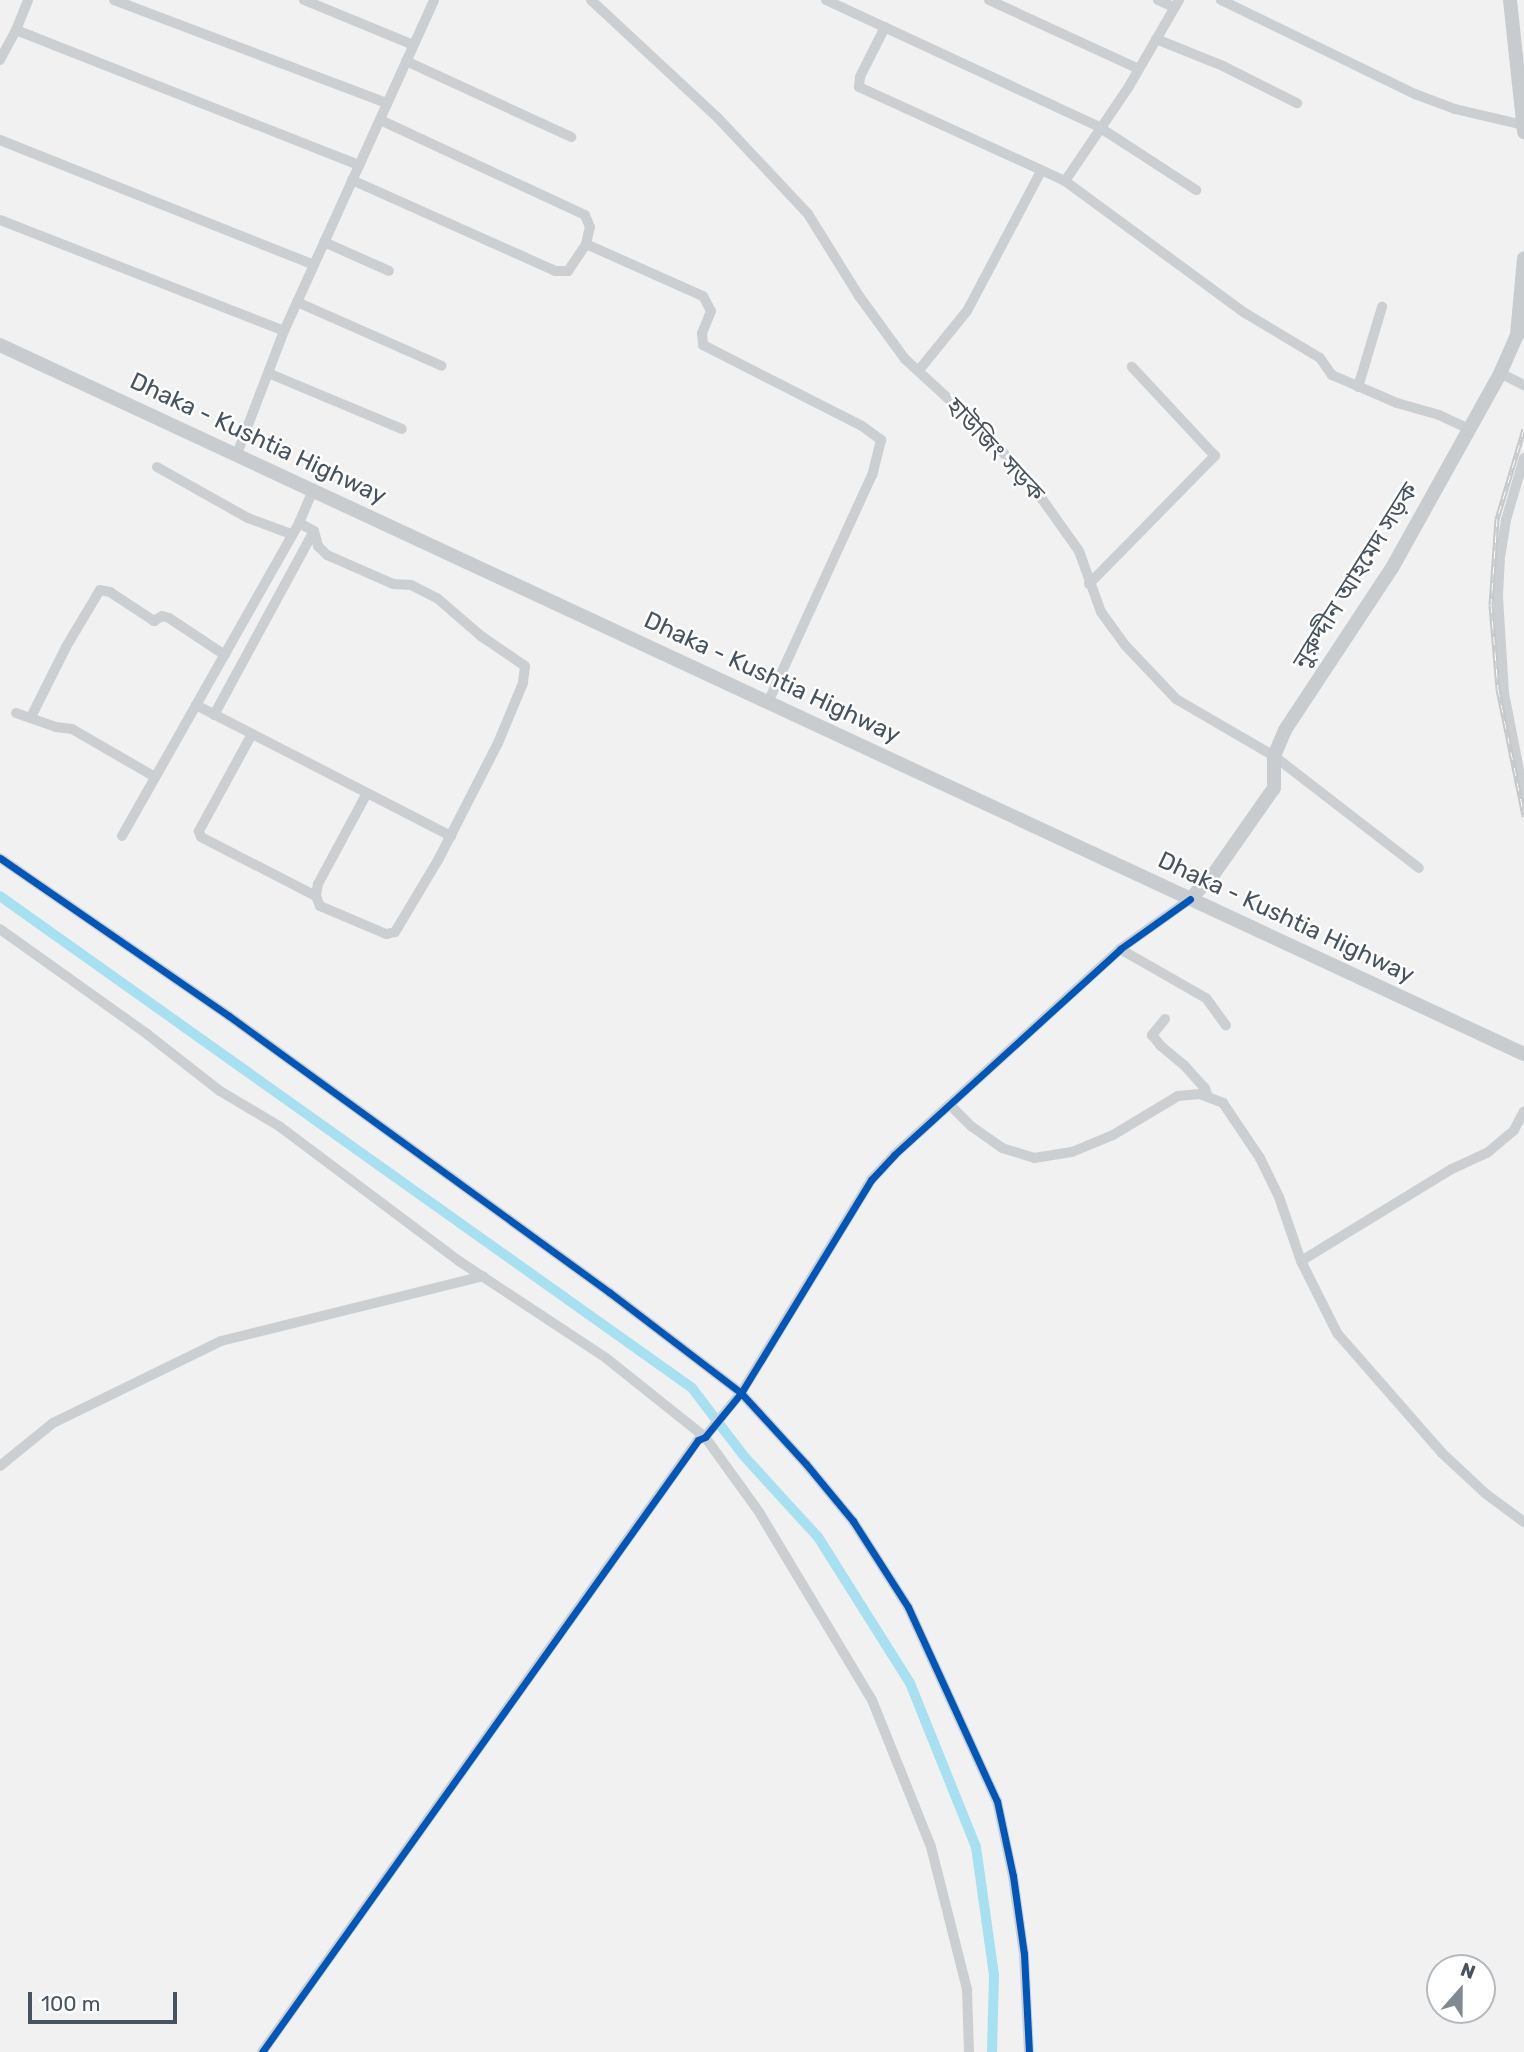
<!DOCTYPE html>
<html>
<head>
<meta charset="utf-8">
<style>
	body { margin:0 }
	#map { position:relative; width:1524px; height:2052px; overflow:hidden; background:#f1f1f1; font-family:Rubik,"Noto Sans Bengali",sans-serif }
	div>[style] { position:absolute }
	.canal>* { height:10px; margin:-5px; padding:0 5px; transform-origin:5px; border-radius:5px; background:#a7e0f1 }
	.minor>* { height:10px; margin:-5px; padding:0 5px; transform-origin:5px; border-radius:5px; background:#cccfd2 }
	.major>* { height:14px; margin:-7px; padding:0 7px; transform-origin:7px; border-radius:7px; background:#c8cccf }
	.rail>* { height:5px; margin-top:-2.5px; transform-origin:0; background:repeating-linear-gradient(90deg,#fff 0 8px,#c6c8ca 0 16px); box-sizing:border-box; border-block:2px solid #c6c8ca }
	.cycleway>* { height:7px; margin:-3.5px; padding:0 3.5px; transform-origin:3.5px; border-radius:3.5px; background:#0057b8 }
	span { translate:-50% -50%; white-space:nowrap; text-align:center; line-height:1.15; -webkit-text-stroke:5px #fff; paint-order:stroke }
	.street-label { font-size:24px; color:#47535e }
	.north { position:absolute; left:1426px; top:1954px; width:70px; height:70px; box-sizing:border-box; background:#fff; border:2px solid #b5babf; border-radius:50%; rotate:21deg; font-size:19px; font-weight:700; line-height:28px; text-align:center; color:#47535e }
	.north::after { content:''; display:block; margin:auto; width:24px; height:32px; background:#828a91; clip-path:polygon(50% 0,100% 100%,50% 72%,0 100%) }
	.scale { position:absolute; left:28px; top:1992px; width:149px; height:32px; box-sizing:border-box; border:4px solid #47535e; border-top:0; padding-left:9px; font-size:21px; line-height:24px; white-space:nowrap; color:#47535e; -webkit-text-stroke:5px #fff; paint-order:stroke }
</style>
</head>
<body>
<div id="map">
	<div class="canal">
		<div style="left:0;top:896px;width:849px;rotate:35.41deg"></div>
		<div style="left:692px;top:1388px;width:84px;rotate:52.7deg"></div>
		<div style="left:743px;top:1455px;width:111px;rotate:47.6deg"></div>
		<div style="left:818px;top:1537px;width:173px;rotate:57.8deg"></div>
		<div style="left:910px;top:1683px;width:177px;rotate:68.1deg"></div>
		<div style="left:976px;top:1847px;width:129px;rotate:82deg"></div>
		<div style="left:994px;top:1975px;width:77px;rotate:91.5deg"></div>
	</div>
	<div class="minor">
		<div style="left:114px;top:0;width:292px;rotate:20.7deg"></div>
		<div style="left:304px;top:0;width:118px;rotate:22.4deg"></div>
		<div style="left:591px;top:0;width:172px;rotate:42.9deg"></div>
		<div style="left:717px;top:117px;width:133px;rotate:46.8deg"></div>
		<div style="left:808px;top:214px;width:97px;rotate:58.1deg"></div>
		<div style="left:859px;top:296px;width:78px;rotate:53.9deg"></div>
		<div style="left:905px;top:359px;width:115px;rotate:42.5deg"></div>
		<div style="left:990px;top:437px;width:81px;rotate:50deg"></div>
		<div style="left:1042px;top:499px;width:64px;rotate:54.6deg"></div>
		<div style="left:1079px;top:551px;width:65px;rotate:70.2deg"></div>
		<div style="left:1101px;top:612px;width:41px;rotate:54deg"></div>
		<div style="left:1125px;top:645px;width:74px;rotate:46.6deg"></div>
		<div style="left:1176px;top:699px;width:113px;rotate:30.2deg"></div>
		<div style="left:1274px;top:756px;width:183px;rotate:37.7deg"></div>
		<div style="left:826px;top:0;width:301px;rotate:24.9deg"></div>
		<div style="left:1099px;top:127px;width:116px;rotate:33deg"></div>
		<div style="left:989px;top:0;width:165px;rotate:24.7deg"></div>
		<div style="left:1158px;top:0;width:17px;rotate:24deg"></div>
		<div style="left:1221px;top:0;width:216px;rotate:25.9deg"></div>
		<div style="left:1415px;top:94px;width:43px;rotate:20.6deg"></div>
		<div style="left:1455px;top:109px;width:71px;rotate:13.1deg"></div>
		<div style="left:885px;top:27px;width:56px;rotate:116.6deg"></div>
		<div style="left:860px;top:77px;width:10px;rotate:96deg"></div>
		<div style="left:859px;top:87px;width:226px;rotate:24.5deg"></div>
		<div style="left:1065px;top:181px;width:223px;rotate:36.3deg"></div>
		<div style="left:1245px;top:313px;width:87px;rotate:31deg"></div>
		<div style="left:1320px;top:358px;width:21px;rotate:55deg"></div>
		<div style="left:1332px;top:375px;width:71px;rotate:23.3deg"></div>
		<div style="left:1397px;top:403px;width:44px;rotate:15.9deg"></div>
		<div style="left:1439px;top:415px;width:35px;rotate:25deg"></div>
		<div style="left:16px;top:30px;width:369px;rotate:21.5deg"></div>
		<div style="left:1156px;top:39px;width:72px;rotate:21.9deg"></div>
		<div style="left:1223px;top:66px;width:83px;rotate:26.6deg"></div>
		<div style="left:0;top:60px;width:34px;rotate:-62deg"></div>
		<div style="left:16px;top:30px;width:32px;rotate:-68deg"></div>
		<div style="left:406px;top:61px;width:182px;rotate:24.7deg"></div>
		<div style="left:0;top:140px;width:338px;rotate:21.7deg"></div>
		<div style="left:352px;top:180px;width:222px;rotate:24.1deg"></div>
		<div style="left:555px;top:271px;width:13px"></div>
		<div style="left:568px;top:271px;width:32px;rotate:-56deg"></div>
		<div style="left:586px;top:244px;width:17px;rotate:-77deg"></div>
		<div style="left:590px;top:227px;width:13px;rotate:-113deg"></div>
		<div style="left:585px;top:215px;width:226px;rotate:-155.1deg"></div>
		<div style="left:1065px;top:181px;width:112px;rotate:-55.9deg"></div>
		<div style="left:1128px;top:88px;width:102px;rotate:-59.9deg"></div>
		<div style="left:0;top:220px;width:305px;rotate:21.3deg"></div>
		<div style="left:324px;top:242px;width:71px;rotate:24deg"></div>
		<div style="left:586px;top:244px;width:128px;rotate:24deg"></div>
		<div style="left:703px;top:296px;width:17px;rotate:62deg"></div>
		<div style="left:711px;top:311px;width:24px;rotate:112deg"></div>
		<div style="left:702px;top:333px;width:12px;rotate:85deg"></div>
		<div style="left:703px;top:345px;width:178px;rotate:27deg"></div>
		<div style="left:862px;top:426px;width:24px;rotate:36deg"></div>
		<div style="left:881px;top:440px;width:36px;rotate:104deg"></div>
		<div style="left:872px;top:475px;width:250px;rotate:114.6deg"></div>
		<div style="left:297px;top:302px;width:158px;rotate:23.8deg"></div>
		<div style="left:919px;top:370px;width:76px;rotate:-50.9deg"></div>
		<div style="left:967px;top:311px;width:158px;rotate:-62.1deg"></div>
		<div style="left:268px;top:373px;width:145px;rotate:22.7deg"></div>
		<div style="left:1500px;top:373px;width:27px;rotate:27deg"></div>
		<div style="left:1358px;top:387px;width:84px;rotate:-73.3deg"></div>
		<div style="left:237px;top:454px;width:132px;rotate:-69.1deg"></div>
		<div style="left:284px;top:331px;width:363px;rotate:-65.6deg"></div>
		<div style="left:1524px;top:458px;width:65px;rotate:106.2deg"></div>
		<div style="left:1506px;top:520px;width:36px;rotate:99deg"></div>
		<div style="left:1500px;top:556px;width:41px;rotate:92.8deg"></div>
		<div style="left:1498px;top:597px;width:96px;rotate:86.4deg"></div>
		<div style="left:1504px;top:693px;width:105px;rotate:79deg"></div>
		<div style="left:157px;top:467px;width:104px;rotate:29.3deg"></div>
		<div style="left:248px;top:518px;width:46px;rotate:20.4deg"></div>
		<div style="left:299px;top:523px;width:17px;rotate:28deg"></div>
		<div style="left:314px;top:531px;width:16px;rotate:75deg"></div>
		<div style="left:318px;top:546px;width:13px;rotate:45deg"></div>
		<div style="left:327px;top:555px;width:72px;rotate:23.7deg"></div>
		<div style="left:393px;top:584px;width:18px;rotate:3deg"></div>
		<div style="left:411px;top:585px;width:29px;rotate:27deg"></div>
		<div style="left:437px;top:598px;width:58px;rotate:40.8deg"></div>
		<div style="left:481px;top:636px;width:53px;rotate:34.3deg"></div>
		<div style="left:525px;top:666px;width:17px;rotate:97deg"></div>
		<div style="left:523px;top:683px;width:65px;rotate:112.6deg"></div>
		<div style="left:498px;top:743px;width:131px;rotate:117.1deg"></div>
		<div style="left:438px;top:860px;width:84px;rotate:120.8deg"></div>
		<div style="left:395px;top:932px;width:9px;rotate:167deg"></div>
		<div style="left:386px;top:934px;width:72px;rotate:-157deg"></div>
		<div style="left:320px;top:906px;width:11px;rotate:-112deg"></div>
		<div style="left:316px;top:896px;width:12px;rotate:-81deg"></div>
		<div style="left:318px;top:884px;width:101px;rotate:-61.7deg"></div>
		<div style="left:1089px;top:584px;width:180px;rotate:-45.5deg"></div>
		<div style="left:1215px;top:456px;width:122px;rotate:-133deg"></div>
		<div style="left:196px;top:705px;width:287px;rotate:27.2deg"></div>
		<div style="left:16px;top:713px;width:42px;rotate:19.3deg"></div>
		<div style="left:56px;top:727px;width:16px;rotate:7deg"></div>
		<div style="left:72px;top:729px;width:96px;rotate:30deg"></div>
		<div style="left:214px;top:715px;width:209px;rotate:-61.5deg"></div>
		<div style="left:31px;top:717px;width:78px;rotate:-63.4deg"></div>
		<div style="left:66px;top:647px;width:66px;rotate:-59.2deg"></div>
		<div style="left:100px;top:590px;width:10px;rotate:11deg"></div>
		<div style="left:110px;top:592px;width:53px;rotate:33.4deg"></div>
		<div style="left:154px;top:621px;width:9px;rotate:-32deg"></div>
		<div style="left:162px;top:616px;width:7px;rotate:16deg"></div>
		<div style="left:169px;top:618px;width:67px;rotate:33.5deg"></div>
		<div style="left:252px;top:734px;width:111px;rotate:118.7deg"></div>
		<div style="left:199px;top:831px;width:6px;rotate:72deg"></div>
		<div style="left:201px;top:837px;width:129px;rotate:27.2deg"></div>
		<div style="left:122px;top:836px;width:360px;rotate:-60.5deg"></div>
		<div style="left:299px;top:523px;width:36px;rotate:-67deg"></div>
		<div style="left:0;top:858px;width:278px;rotate:34.6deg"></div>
		<div style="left:229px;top:1016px;width:470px;rotate:36deg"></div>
		<div style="left:609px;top:1292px;width:166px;rotate:37.4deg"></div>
		<div style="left:741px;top:1393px;width:96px;rotate:47.5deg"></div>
		<div style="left:806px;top:1464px;width:74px;rotate:50.5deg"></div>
		<div style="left:853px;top:1521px;width:102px;rotate:57.4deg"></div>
		<div style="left:908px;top:1607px;width:213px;rotate:65.4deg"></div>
		<div style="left:997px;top:1801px;width:77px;rotate:78deg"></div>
		<div style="left:1013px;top:1876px;width:79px;rotate:82deg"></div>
		<div style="left:1024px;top:1954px;width:98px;rotate:87.1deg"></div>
		<div style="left:0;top:929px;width:181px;rotate:35.5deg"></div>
		<div style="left:147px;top:1034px;width:93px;rotate:38deg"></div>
		<div style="left:220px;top:1091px;width:69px;rotate:30.7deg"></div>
		<div style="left:279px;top:1126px;width:225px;rotate:36.9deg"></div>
		<div style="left:459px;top:1261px;width:176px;rotate:33.4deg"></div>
		<div style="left:606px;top:1358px;width:127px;rotate:38.6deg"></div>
		<div style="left:705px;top:1437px;width:92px;rotate:54.2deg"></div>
		<div style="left:759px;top:1512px;width:219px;rotate:59deg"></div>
		<div style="left:872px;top:1700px;width:158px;rotate:68.1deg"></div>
		<div style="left:931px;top:1847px;width:146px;rotate:75.8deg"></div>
		<div style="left:967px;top:1989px;width:63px;rotate:88.2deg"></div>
		<div style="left:1120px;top:949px;width:99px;rotate:29.7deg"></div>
		<div style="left:1206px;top:998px;width:34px;rotate:54deg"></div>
		<div style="left:1165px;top:1019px;width:21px;rotate:129deg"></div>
		<div style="left:1152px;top:1035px;width:14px;rotate:51deg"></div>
		<div style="left:1161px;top:1046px;width:30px;rotate:40deg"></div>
		<div style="left:1184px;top:1065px;width:31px;rotate:48deg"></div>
		<div style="left:1205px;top:1088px;width:9px;rotate:72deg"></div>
		<div style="left:950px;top:1105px;width:30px;rotate:45deg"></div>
		<div style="left:971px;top:1126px;width:38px;rotate:35deg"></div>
		<div style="left:1002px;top:1148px;width:34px;rotate:17deg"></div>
		<div style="left:1034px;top:1158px;width:38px;rotate:-9deg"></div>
		<div style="left:1072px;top:1152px;width:44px;rotate:-22.5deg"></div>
		<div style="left:1113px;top:1135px;width:76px;rotate:-31deg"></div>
		<div style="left:1178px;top:1096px;width:22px;rotate:-5deg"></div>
		<div style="left:1200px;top:1094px;width:25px;rotate:21deg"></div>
		<div style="left:1223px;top:1103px;width:66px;rotate:56.1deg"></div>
		<div style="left:1260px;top:1158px;width:43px;rotate:64deg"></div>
		<div style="left:1279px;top:1197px;width:68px;rotate:71deg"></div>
		<div style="left:1301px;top:1261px;width:80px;rotate:63.4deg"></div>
		<div style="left:1337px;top:1333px;width:159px;rotate:48.8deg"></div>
		<div style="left:1442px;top:1453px;width:60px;rotate:43deg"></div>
		<div style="left:1486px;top:1494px;width:47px;rotate:36.4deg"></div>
		<div style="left:1301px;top:1261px;width:177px;rotate:-31.4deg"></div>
		<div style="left:1452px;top:1169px;width:38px;rotate:-25deg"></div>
		<div style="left:1487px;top:1153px;width:35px;rotate:-40deg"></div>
		<div style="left:1514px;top:1130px;width:21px;rotate:-62deg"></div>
		<div style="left:0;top:1466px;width:68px;rotate:-39.1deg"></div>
		<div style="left:53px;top:1423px;width:187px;rotate:-26deg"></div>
		<div style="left:221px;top:1341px;width:270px;rotate:-13.9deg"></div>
		<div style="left:262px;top:2052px;width:751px;rotate:-54.53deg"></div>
		<div style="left:698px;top:1440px;width:8px;rotate:-23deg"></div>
		<div style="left:705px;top:1437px;width:57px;rotate:-50.7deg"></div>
		<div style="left:741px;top:1393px;width:250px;rotate:-58.6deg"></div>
		<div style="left:871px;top:1180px;width:34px;rotate:-47deg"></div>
		<div style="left:894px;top:1155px;width:306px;rotate:-42.3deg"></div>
		<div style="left:1120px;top:949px;width:86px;rotate:-35.5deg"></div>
	</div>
	<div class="major">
		<div style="left:1510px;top:0;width:133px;rotate:83.9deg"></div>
		<div style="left:0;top:345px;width:1681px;rotate:24.95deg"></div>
		<div style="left:1190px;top:899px;width:33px;rotate:-46deg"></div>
		<div style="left:1213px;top:875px;width:106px;rotate:-55deg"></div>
		<div style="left:1274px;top:788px;width:32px;rotate:-90deg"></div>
		<div style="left:1274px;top:756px;width:28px;rotate:-67deg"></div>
		<div style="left:1285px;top:730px;width:194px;rotate:-56.6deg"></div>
		<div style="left:1392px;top:568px;width:220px;rotate:-60.9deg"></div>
		<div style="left:1499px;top:376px;width:45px;rotate:-66.3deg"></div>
		<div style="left:1517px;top:335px;width:77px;rotate:-84.8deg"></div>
	</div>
	<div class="rail">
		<div style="left:1524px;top:429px;width:94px;rotate:106.7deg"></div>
		<div style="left:1497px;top:519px;width:86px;rotate:94deg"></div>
		<div style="left:1491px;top:605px;width:84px;rotate:85.2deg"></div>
		<div style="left:1498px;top:689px;width:130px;rotate:78.4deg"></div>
	</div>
	<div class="cycleway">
		<div style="left:0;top:858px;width:278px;rotate:34.6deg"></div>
		<div style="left:229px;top:1016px;width:470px;rotate:36deg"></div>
		<div style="left:609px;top:1292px;width:166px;rotate:37.4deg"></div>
		<div style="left:741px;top:1393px;width:96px;rotate:47.5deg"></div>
		<div style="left:806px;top:1464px;width:74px;rotate:50.5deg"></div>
		<div style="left:853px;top:1521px;width:102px;rotate:57.4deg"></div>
		<div style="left:908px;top:1607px;width:213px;rotate:65.4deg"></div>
		<div style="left:997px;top:1801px;width:77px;rotate:78deg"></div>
		<div style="left:1013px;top:1876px;width:79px;rotate:82deg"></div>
		<div style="left:1024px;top:1954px;width:98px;rotate:87.1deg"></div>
		<div style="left:262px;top:2052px;width:751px;rotate:-54.53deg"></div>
		<div style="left:698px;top:1440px;width:8px;rotate:-23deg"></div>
		<div style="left:705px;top:1437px;width:57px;rotate:-50.7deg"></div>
		<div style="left:741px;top:1393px;width:250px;rotate:-58.6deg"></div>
		<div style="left:871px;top:1180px;width:34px;rotate:-47deg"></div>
		<div style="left:894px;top:1155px;width:306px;rotate:-42.3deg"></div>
		<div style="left:1120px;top:949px;width:86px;rotate:-35.5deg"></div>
	</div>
	<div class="street-label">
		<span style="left:258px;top:439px;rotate:25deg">Dhaka - Kushtia Highway</span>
		<span style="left:995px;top:450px;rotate:47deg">হাউজিং সড়ক</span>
		<span style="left:1356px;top:576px;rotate:-58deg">নুরুদ্দীন আহমেদ সড়ক</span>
		<span style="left:772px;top:678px;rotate:25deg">Dhaka - Kushtia Highway</span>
		<span style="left:1286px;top:918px;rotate:25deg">Dhaka - Kushtia Highway</span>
	</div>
	<div class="north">N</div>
	<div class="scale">100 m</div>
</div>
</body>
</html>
